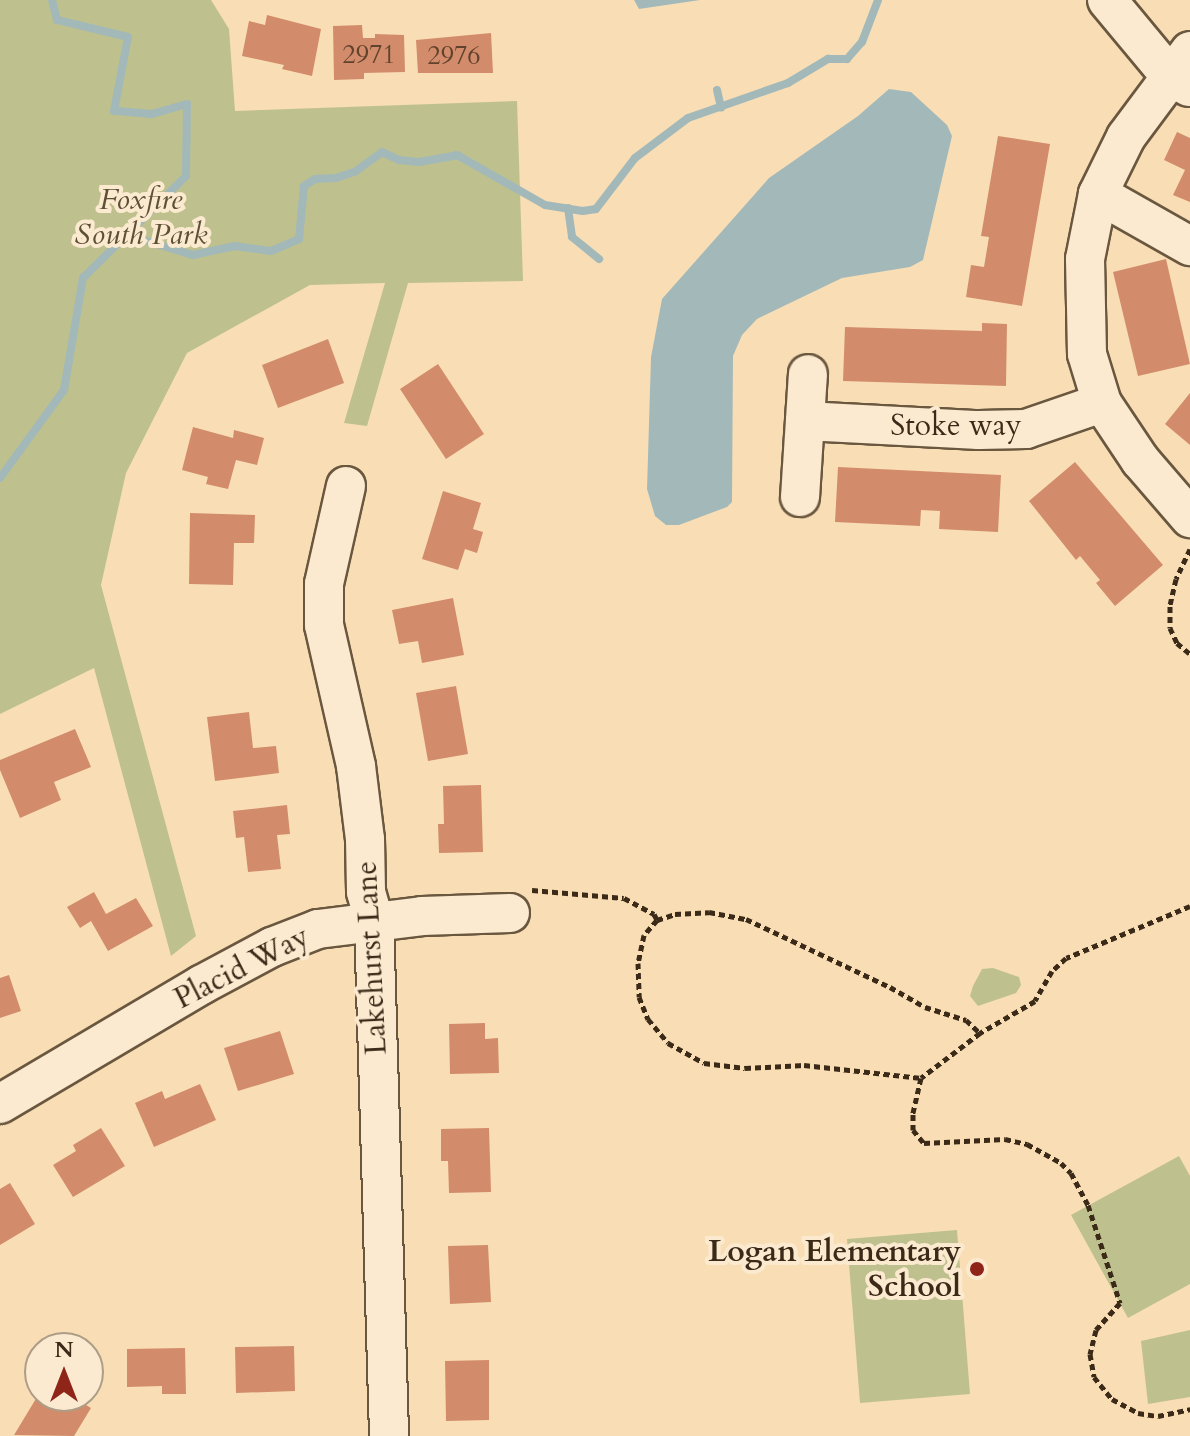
<!DOCTYPE html>
<html>
<head>
<meta charset="utf-8">
<style>
	body { margin:0 }
	#map { position:relative; width:1190px; height:1436px; overflow:hidden; background:#f9deb5; font-family:Cardo,serif }
	div>[style] { position:absolute }
	.green>* { inset:0; background:#bec18d }
	.water>* { inset:0; background:#a3b9b9 }
	.stream>* { height:8px; margin:-4px; padding:0 4px; transform-origin:4px; border-radius:4px; background:#a3b9b9 }
	.building>* { inset:0; background:#d28c6b }
	.path>* { height:5px; margin-top:-2.5px; transform-origin:0; background:repeating-linear-gradient(90deg,#3b2a18 0 6px,transparent 0 10px) }
	.roads { filter:drop-shadow(2px 0 #6a573f) drop-shadow(-2px 0 #6a573f) drop-shadow(0 2px #6a573f) drop-shadow(0 -2px #6a573f) }
	.minor>* { height:38px; margin:-19px; padding:0 19px; transform-origin:19px; border-radius:19px; background:#fbeacf }
	.dots>* { width:22px; height:22px; translate:-50% -50%; box-sizing:border-box; border:4px solid #fbeacf; border-radius:50% }
	span { translate:-50% -50%; white-space:nowrap; text-align:center; line-height:1.15; -webkit-text-stroke:8px #fbeacf; paint-order:stroke }
	.number-label { font-size:26px; color:#61422d }
	.number-label span { -webkit-text-stroke-width:0 }
	.park-label { font-size:30px; color:#5c5035; font-style:italic }
	.street-label { font-size:30px; color:#3b2a18 }
	.poi-label { font-size:30px; color:#3b2a18; font-weight:700 }
	.right { translate:-100% -50%; text-align:right }
	.north { position:absolute; left:24px; top:1332px; width:80px; height:80px; box-sizing:border-box; background:#fbeacf; border:2px solid #ae9d86; border-radius:50%; rotate:0deg; font-size:22px; font-weight:700; line-height:32px; text-align:center; color:#3b2a18 }
	.north::after { content:''; display:block; margin:auto; width:28px; height:36px; background:#8f2418; clip-path:polygon(50% 0,100% 100%,50% 72%,0 100%) }
</style>
</head>
<body>
<div id="map">
	<div class="green">
		<div style="clip-path:polygon(0 0,211px 0,229px 29px,235px 111px,517px 101px,523px 281px,408px 283px,367px 426px,344px 423px,385px 283px,310px 285px,187px 353px,126px 473px,101px 585px,196px 936px,171px 956px,94px 668px,0 714px)"></div>
		<div style="clip-path:polygon(993px 968px,1019px 977px,1021px 985px,1016px 993px,978px 1006px,970px 996px,973px 986px,982px 969px)"></div>
		<div style="clip-path:polygon(1179px 1156px,1190px 1176px,1190px 1284px,1128px 1318px,1071px 1215px)"></div>
		<div style="clip-path:polygon(957px 1230px,970px 1394px,860px 1403px,847px 1239px)"></div>
		<div style="clip-path:polygon(1190px 1330px,1190px 1397px,1148px 1404px,1141px 1341px)"></div>
	</div>
	<div class="water">
		<div style="clip-path:polygon(634px 0,700px 0,639px 9px)"></div>
		<div style="clip-path:polygon(889px 89px,911px 92px,947px 125px,952px 136px,923px 260px,910px 267px,842px 278px,757px 319px,742px 335px,733px 356px,732px 502px,727px 507px,679px 525px,666px 525px,655px 516px,647px 489px,651px 357px,662px 299px,769px 178px,858px 116px)"></div>
	</div>
	<div class="stream">
		<div style="left:717px;top:90px;width:18px;rotate:77deg"></div>
		<div style="left:568px;top:208px;width:29px;rotate:82deg"></div>
		<div style="left:572px;top:237px;width:35px;rotate:39deg"></div>
		<div style="left:127px;top:235px;width:69px;rotate:16.9deg"></div>
		<div style="left:193px;top:255px;width:43px;rotate:-12.1deg"></div>
		<div style="left:235px;top:246px;width:36px;rotate:8deg"></div>
		<div style="left:271px;top:251px;width:30px;rotate:-23deg"></div>
		<div style="left:299px;top:239px;width:53px;rotate:-84.6deg"></div>
		<div style="left:304px;top:186px;width:13px;rotate:-32deg"></div>
		<div style="left:315px;top:179px;width:21px;rotate:-3deg"></div>
		<div style="left:336px;top:178px;width:21px;rotate:-19deg"></div>
		<div style="left:356px;top:171px;width:32px;rotate:-36deg"></div>
		<div style="left:382px;top:152px;width:19px;rotate:25deg"></div>
		<div style="left:399px;top:160px;width:20px;rotate:6deg"></div>
		<div style="left:419px;top:162px;width:39px;rotate:-10deg"></div>
		<div style="left:457px;top:155px;width:101px;rotate:29.6deg"></div>
		<div style="left:545px;top:205px;width:38px;rotate:9deg"></div>
		<div style="left:583px;top:211px;width:13px;rotate:-9deg"></div>
		<div style="left:596px;top:209px;width:64px;rotate:-52.6deg"></div>
		<div style="left:635px;top:158px;width:66px;rotate:-37deg"></div>
		<div style="left:688px;top:118px;width:106px;rotate:-19.3deg"></div>
		<div style="left:788px;top:83px;width:47px;rotate:-31deg"></div>
		<div style="left:828px;top:59px;width:19px"></div>
		<div style="left:847px;top:59px;width:23px;rotate:-49deg"></div>
		<div style="left:862px;top:42px;width:45px;rotate:-69.1deg"></div>
		<div style="left:0;top:478px;width:109px;rotate:-54deg"></div>
		<div style="left:64px;top:390px;width:114px;rotate:-80.4deg"></div>
		<div style="left:83px;top:278px;width:145px;rotate:-44.7deg"></div>
		<div style="left:186px;top:176px;width:72px;rotate:-89.2deg"></div>
		<div style="left:187px;top:104px;width:37px;rotate:164deg"></div>
		<div style="left:151px;top:114px;width:37px;rotate:-175deg"></div>
		<div style="left:114px;top:111px;width:75px;rotate:-79.3deg"></div>
		<div style="left:128px;top:37px;width:73px;rotate:-166.5deg"></div>
		<div style="left:57px;top:20px;width:21px;rotate:-104deg"></div>
	</div>
	<div class="building">
		<div style="clip-path:polygon(267px 15px,321px 29px,312px 76px,282px 69px,284px 65px,242px 56px,249px 21px,265px 25px)"></div>
		<div style="clip-path:polygon(362px 25px,363px 38px,375px 38px,375px 34px,404px 35px,405px 72px,364px 73px,364px 79px,334px 80px,333px 26px)"></div>
		<div style="clip-path:polygon(491px 33px,493px 73px,418px 73px,416px 40px)"></div>
		<div style="clip-path:polygon(1177px 132px,1190px 138px,1190px 202px,1173px 195px,1185px 170px,1164px 160px)"></div>
		<div style="clip-path:polygon(998px 136px,1050px 144px,1022px 306px,966px 297px,971px 265px,984px 267px,989px 237px,981px 236px)"></div>
		<div style="clip-path:polygon(1166px 259px,1190px 364px,1138px 376px,1113px 272px)"></div>
		<div style="clip-path:polygon(982px 323px,1007px 324px,1006px 386px,843px 381px,845px 327px,982px 331px)"></div>
		<div style="clip-path:polygon(328px 339px,344px 383px,278px 408px,262px 365px)"></div>
		<div style="clip-path:polygon(438px 364px,484px 434px,446px 459px,400px 389px)"></div>
		<div style="clip-path:polygon(1190px 393px,1190px 445px,1165px 424px)"></div>
		<div style="clip-path:polygon(193px 427px,233px 438px,234px 430px,264px 438px,257px 465px,236px 460px,228px 489px,206px 484px,208px 477px,182px 470px)"></div>
		<div style="clip-path:polygon(1075px 462px,1163px 565px,1115px 606px,1096px 583px,1100px 580px,1080px 556px,1076px 560px,1029px 501px)"></div>
		<div style="clip-path:polygon(838px 467px,1001px 475px,998px 532px,939px 529px,940px 511px,921px 510px,920px 526px,835px 522px)"></div>
		<div style="clip-path:polygon(443px 491px,481px 503px,473px 529px,483px 532px,477px 553px,465px 549px,458px 570px,422px 559px)"></div>
		<div style="clip-path:polygon(190px 513px,255px 515px,254px 543px,234px 543px,233px 585px,189px 584px)"></div>
		<div style="clip-path:polygon(453px 598px,464px 655px,422px 663px,418px 641px,399px 644px,392px 610px)"></div>
		<div style="clip-path:polygon(456px 686px,468px 754px,428px 761px,416px 693px)"></div>
		<div style="clip-path:polygon(249px 712px,253px 748px,276px 746px,279px 773px,215px 781px,207px 717px)"></div>
		<div style="clip-path:polygon(75px 729px,91px 767px,54px 782px,61px 800px,20px 818px,0 770px,0 760px)"></div>
		<div style="clip-path:polygon(481px 785px,483px 852px,439px 853px,438px 824px,444px 824px,443px 786px)"></div>
		<div style="clip-path:polygon(287px 805px,290px 834px,277px 835px,281px 869px,248px 872px,244px 837px,236px 838px,233px 811px)"></div>
		<div style="clip-path:polygon(94px 892px,106px 914px,136px 898px,153px 926px,108px 951px,91px 921px,80px 928px,67px 907px)"></div>
		<div style="clip-path:polygon(9px 975px,21px 1011px,0 1018px,0 978px)"></div>
		<div style="clip-path:polygon(485px 1023px,485px 1039px,498px 1038px,499px 1073px,450px 1074px,449px 1024px)"></div>
		<div style="clip-path:polygon(280px 1031px,294px 1074px,238px 1091px,224px 1048px)"></div>
		<div style="clip-path:polygon(200px 1084px,216px 1120px,154px 1147px,135px 1103px,162px 1091px,165px 1099px)"></div>
		<div style="clip-path:polygon(101px 1128px,125px 1166px,73px 1197px,53px 1165px,76px 1151px,73px 1145px)"></div>
		<div style="clip-path:polygon(489px 1128px,491px 1192px,449px 1193px,448px 1161px,441px 1161px,441px 1129px)"></div>
		<div style="clip-path:polygon(10px 1183px,35px 1224px,0 1245px,0 1189px)"></div>
		<div style="clip-path:polygon(488px 1245px,491px 1302px,450px 1304px,448px 1246px)"></div>
		<div style="clip-path:polygon(294px 1346px,295px 1391px,236px 1393px,235px 1347px)"></div>
		<div style="clip-path:polygon(185px 1348px,186px 1394px,162px 1394px,162px 1386px,127px 1387px,127px 1349px)"></div>
		<div style="clip-path:polygon(489px 1360px,489px 1420px,446px 1421px,445px 1361px)"></div>
		<div style="clip-path:polygon(40px 1392px,40px 1396px,71px 1396px,91px 1408px,74px 1436px,14px 1435px)"></div>
	</div>
	<div class="path">
		<div style="left:1190px;top:549px;width:33px;rotate:115deg"></div>
		<div style="left:1176px;top:579px;width:28px;rotate:103deg"></div>
		<div style="left:1170px;top:606px;width:22px;rotate:90deg"></div>
		<div style="left:1170px;top:628px;width:17px;rotate:65deg"></div>
		<div style="left:1177px;top:643px;width:17px;rotate:40deg"></div>
		<div style="left:532px;top:890px;width:92px;rotate:5deg"></div>
		<div style="left:624px;top:898px;width:34px;rotate:28deg"></div>
		<div style="left:654px;top:914px;width:7px;rotate:63deg"></div>
		<div style="left:657px;top:920px;width:19px;rotate:-18deg"></div>
		<div style="left:675px;top:914px;width:34px;rotate:-3deg"></div>
		<div style="left:709px;top:912px;width:38px;rotate:11deg"></div>
		<div style="left:746px;top:919px;width:159px;rotate:25.3deg"></div>
		<div style="left:890px;top:987px;width:40px;rotate:29.7deg"></div>
		<div style="left:925px;top:1007px;width:43px;rotate:17.6deg"></div>
		<div style="left:966px;top:1020px;width:19px;rotate:43deg"></div>
		<div style="left:1190px;top:906px;width:134px;rotate:157.2deg"></div>
		<div style="left:1066px;top:958px;width:19px;rotate:137deg"></div>
		<div style="left:1052px;top:971px;width:34px;rotate:120deg"></div>
		<div style="left:1035px;top:1001px;width:64px;rotate:149.8deg"></div>
		<div style="left:980px;top:1033px;width:74px;rotate:142.7deg"></div>
		<div style="left:921px;top:1078px;width:37px;rotate:103deg"></div>
		<div style="left:913px;top:1114px;width:16px;rotate:90deg"></div>
		<div style="left:913px;top:1130px;width:17px;rotate:50deg"></div>
		<div style="left:924px;top:1143px;width:81px;rotate:-2.8deg"></div>
		<div style="left:1005px;top:1139px;width:23px;rotate:13deg"></div>
		<div style="left:1027px;top:1144px;width:39px;rotate:29deg"></div>
		<div style="left:1061px;top:1163px;width:14px;rotate:45deg"></div>
		<div style="left:1071px;top:1173px;width:36px;rotate:62deg"></div>
		<div style="left:1088px;top:1205px;width:103px;rotate:71.9deg"></div>
		<div style="left:1120px;top:1303px;width:36px;rotate:132deg"></div>
		<div style="left:1096px;top:1330px;width:25px;rotate:104deg"></div>
		<div style="left:1090px;top:1354px;width:23px;rotate:80deg"></div>
		<div style="left:1094px;top:1377px;width:28px;rotate:51deg"></div>
		<div style="left:1112px;top:1399px;width:30px;rotate:28deg"></div>
		<div style="left:1138px;top:1413px;width:20px;rotate:9deg"></div>
		<div style="left:1158px;top:1416px;width:33px;rotate:-12deg"></div>
		<div style="left:657px;top:920px;width:20px;rotate:131deg"></div>
		<div style="left:644px;top:935px;width:29px;rotate:102deg"></div>
		<div style="left:638px;top:963px;width:34px;rotate:88deg"></div>
		<div style="left:639px;top:997px;width:24px;rotate:68deg"></div>
		<div style="left:648px;top:1019px;width:31px;rotate:50deg"></div>
		<div style="left:668px;top:1043px;width:41px;rotate:29.1deg"></div>
		<div style="left:704px;top:1063px;width:41px;rotate:7deg"></div>
		<div style="left:745px;top:1068px;width:59px;rotate:-2.9deg"></div>
		<div style="left:804px;top:1065px;width:118px;rotate:6.3deg"></div>
	</div>
	<div class="roads">
		<div class="minor">
			<div style="left:1107px;top:0;width:99px;rotate:50.3deg"></div>
			<div style="left:1170px;top:76px;width:22px;rotate:30deg"></div>
			<div style="left:1190px;top:51px;width:107px;rotate:126.7deg"></div>
			<div style="left:1126px;top:137px;width:64px;rotate:116.2deg"></div>
			<div style="left:1098px;top:194px;width:66px;rotate:101.3deg"></div>
			<div style="left:1085px;top:259px;width:95px;rotate:88.8deg"></div>
			<div style="left:1087px;top:354px;width:51px;rotate:73deg"></div>
			<div style="left:1102px;top:403px;width:69px;rotate:56.3deg"></div>
			<div style="left:1140px;top:460px;width:77px;rotate:49.2deg"></div>
			<div style="left:1098px;top:194px;width:106px;rotate:29.5deg"></div>
			<div style="left:805px;top:421px;width:174px;rotate:3deg"></div>
			<div style="left:979px;top:430px;width:47px;rotate:-1.2deg"></div>
			<div style="left:1026px;top:429px;width:80px;rotate:-18.9deg"></div>
			<div style="left:346px;top:486px;width:100px;rotate:102.7deg"></div>
			<div style="left:324px;top:584px;width:41px;rotate:90deg"></div>
			<div style="left:324px;top:625px;width:145px;rotate:77.2deg"></div>
			<div style="left:356px;top:766px;width:74px;rotate:83deg"></div>
			<div style="left:365px;top:839px;width:53px;rotate:88.9deg"></div>
			<div style="left:366px;top:892px;width:29px;rotate:74deg"></div>
			<div style="left:374px;top:920px;width:516px;rotate:88.33deg"></div>
			<div style="left:800px;top:497px;width:123px;rotate:-86.3deg"></div>
			<div style="left:0;top:1104px;width:234px;rotate:-30.6deg"></div>
			<div style="left:201px;top:985px;width:81px;rotate:-28.2deg"></div>
			<div style="left:272px;top:947px;width:49px;rotate:-21.4deg"></div>
			<div style="left:318px;top:929px;width:105px;rotate:-7.1deg"></div>
			<div style="left:422px;top:916px;width:88px;rotate:-2deg"></div>
		</div>
	</div>
	<div class="dots">
		<div style="left:977px;top:1269px;background:#8f2418"></div>
	</div>
	<div class="number-label">
		<span style="left:369px;top:55px">2971</span>
		<span style="left:454px;top:56px">2976</span>
	</div>
	<div class="park-label">
		<span style="left:141px;top:217px">Foxfire<br>South Park</span>
	</div>
	<div class="street-label">
		<span style="left:956px;top:426px">Stoke way</span>
		<span style="left:372px;top:958px;rotate:-93deg">Lakehurst Lane</span>
		<span style="left:242px;top:968px;rotate:-27deg">Placid Way</span>
	</div>
	<div class="poi-label">
		<span class="right" style="left:961px;top:1269px">Logan Elementary<br>School</span>
	</div>
	<div class="north">N</div>
</div>
</body>
</html>
